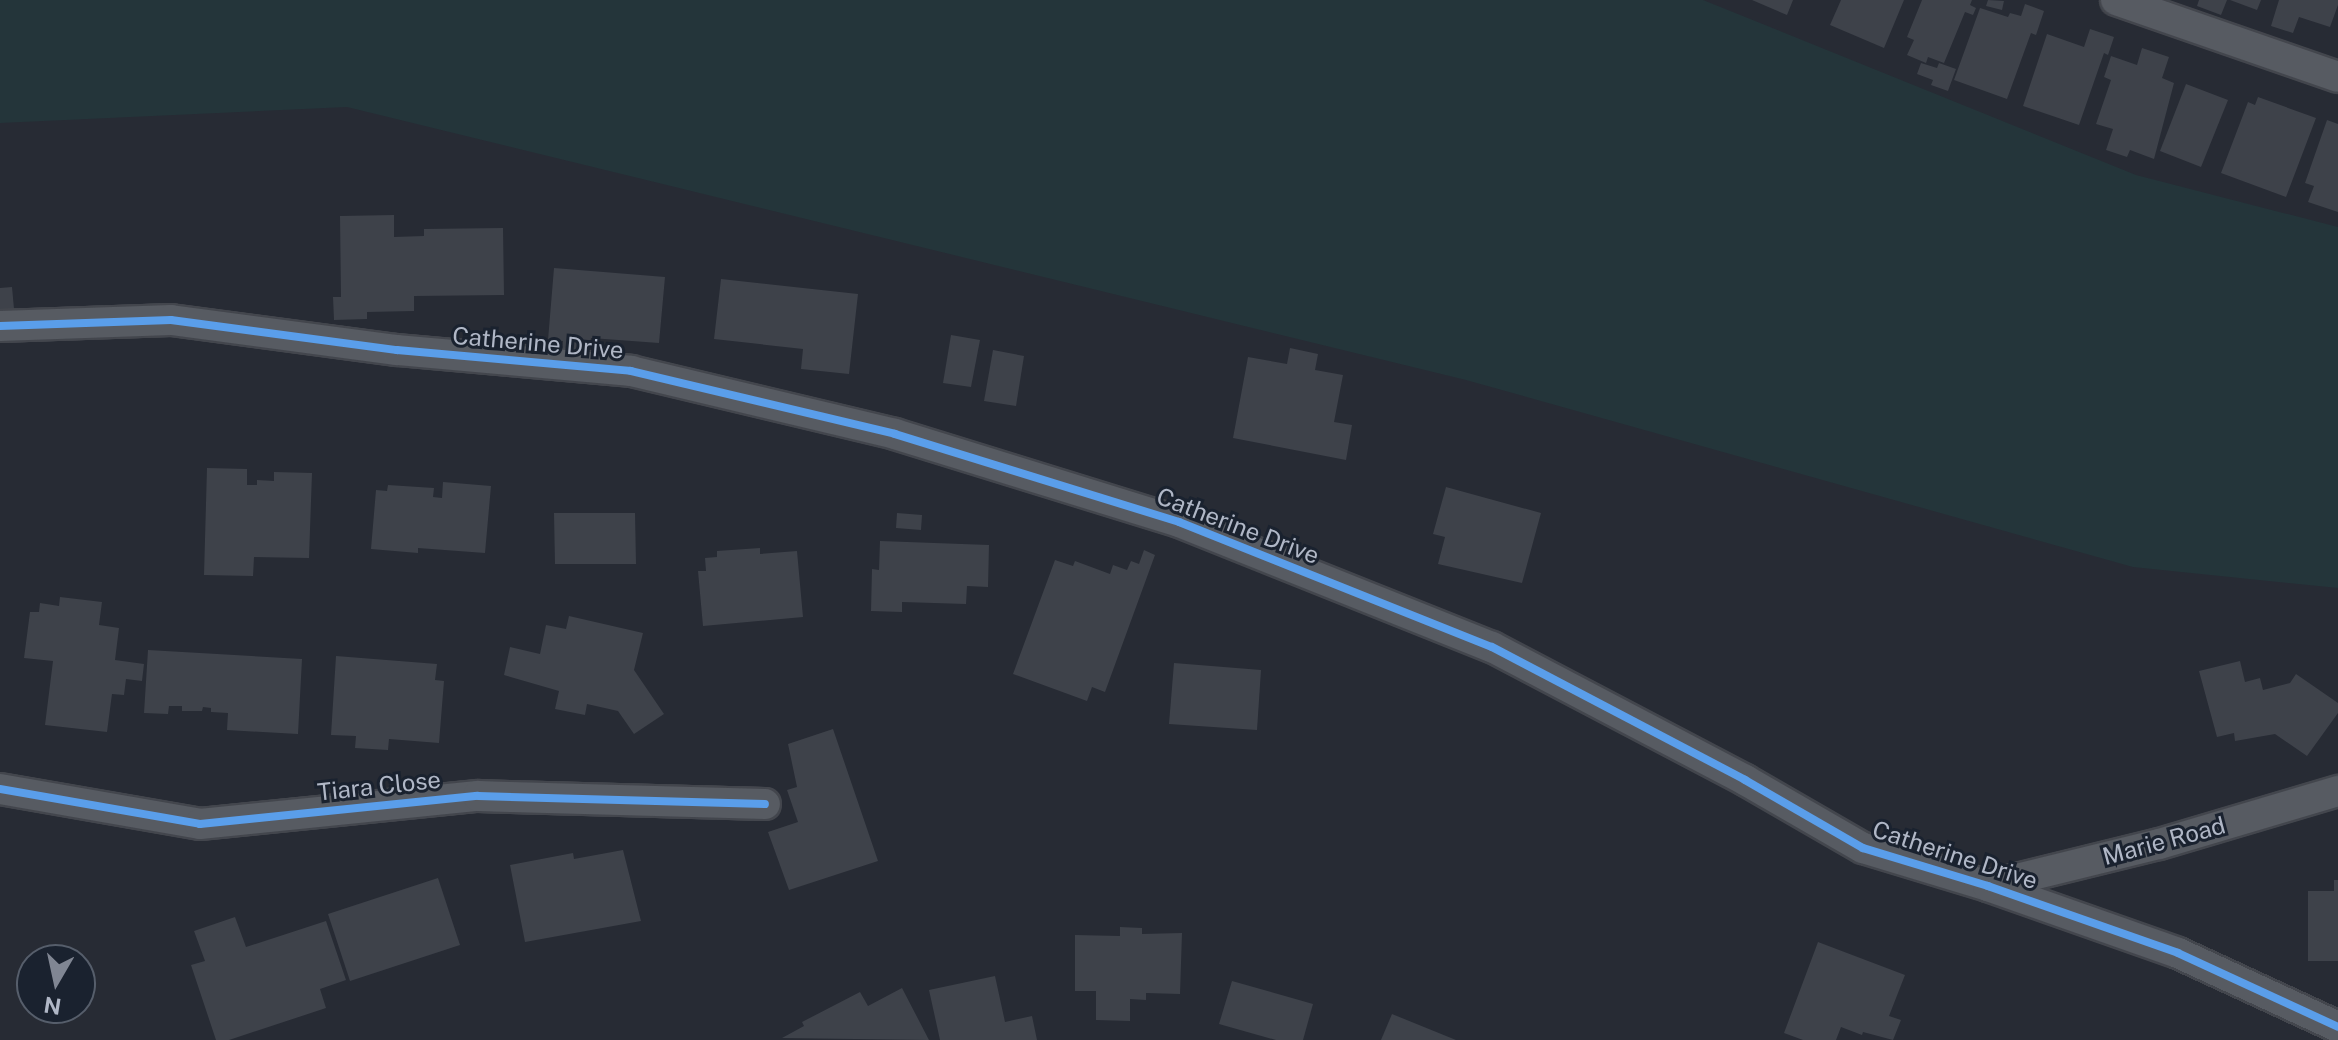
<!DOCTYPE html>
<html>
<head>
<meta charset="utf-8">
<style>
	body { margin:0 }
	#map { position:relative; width:2338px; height:1040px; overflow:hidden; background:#272b34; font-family:"Public Sans",sans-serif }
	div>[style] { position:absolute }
	.green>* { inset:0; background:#24353a }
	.building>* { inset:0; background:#3e424a }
	.roads { filter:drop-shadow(2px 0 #43464d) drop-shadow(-2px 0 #43464d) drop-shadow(0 2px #43464d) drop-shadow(0 -2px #43464d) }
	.street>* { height:30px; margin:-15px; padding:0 15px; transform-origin:15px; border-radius:15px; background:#575b62 }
	.cycleway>* { height:8px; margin:-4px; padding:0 4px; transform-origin:4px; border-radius:4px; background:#5a9eea }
	span { translate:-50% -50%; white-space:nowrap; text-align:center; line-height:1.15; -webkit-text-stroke:6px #1a222f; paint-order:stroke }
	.street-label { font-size:24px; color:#b0b7c6 }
	.north { position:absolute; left:16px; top:944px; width:80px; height:80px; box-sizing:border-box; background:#1a222f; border:2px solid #565e6b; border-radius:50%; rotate:189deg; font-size:22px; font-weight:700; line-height:32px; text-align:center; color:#b0b7c6 }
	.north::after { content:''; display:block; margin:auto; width:28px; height:36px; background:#808693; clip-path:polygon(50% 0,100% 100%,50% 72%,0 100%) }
</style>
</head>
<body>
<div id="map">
	<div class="green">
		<div style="clip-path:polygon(0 0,1703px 0,2136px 175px,2338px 227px,2338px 588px,2133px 567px,1466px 380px,347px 107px,0 123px)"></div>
	</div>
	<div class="building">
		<div style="clip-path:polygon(1752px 0,1793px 0,1787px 15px)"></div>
		<div style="clip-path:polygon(1841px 0,1904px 0,1884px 48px,1830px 25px)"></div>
		<div style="clip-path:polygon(1922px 0,1972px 0,1970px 5px,1976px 8px,1973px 15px,1965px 12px,1944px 63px,1928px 57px,1926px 63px,1907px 55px,1914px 40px,1907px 37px)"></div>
		<div style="clip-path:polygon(1988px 0,2004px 1px,2002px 10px,1986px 6px)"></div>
		<div style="clip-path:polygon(2199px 0,2227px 0,2221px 15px,2197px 6px)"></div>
		<div style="clip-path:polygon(2230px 0,2261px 0,2257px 10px)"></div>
		<div style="clip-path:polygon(2279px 0,2338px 0,2338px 5px,2330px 27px,2299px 17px,2293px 33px,2271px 26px)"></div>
		<div style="clip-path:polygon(2025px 4px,2044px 11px,2036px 35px,2031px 33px,2007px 99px,1954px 80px,1980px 8px,2008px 17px,2010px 13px,2021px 16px)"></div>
		<div style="clip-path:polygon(2090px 29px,2114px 37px,2108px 55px,2104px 53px,2079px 125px,2023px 106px,2047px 34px,2084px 47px)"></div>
		<div style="clip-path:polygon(2142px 48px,2169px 57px,2162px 78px,2174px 83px,2154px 159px,2130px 150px,2127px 157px,2106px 150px,2113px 129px,2096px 124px,2111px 80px,2104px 77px,2111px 56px,2137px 65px)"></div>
		<div style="clip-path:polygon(1921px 63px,1937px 68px,1939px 63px,1956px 69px,1948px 91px,1931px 85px,1933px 80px,1917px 74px)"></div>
		<div style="clip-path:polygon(2186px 84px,2228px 100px,2201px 167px,2160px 151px)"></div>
		<div style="clip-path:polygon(2258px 97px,2316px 118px,2286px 197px,2221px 173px,2248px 102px,2255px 105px)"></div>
		<div style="clip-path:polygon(2327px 120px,2338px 124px,2338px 212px,2308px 202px,2314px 186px,2305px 183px)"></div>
		<div style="clip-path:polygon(394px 215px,394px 237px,424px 236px,424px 229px,503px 228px,504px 295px,414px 296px,414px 311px,367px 312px,367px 319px,334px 320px,333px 297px,341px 297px,340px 216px)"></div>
		<div style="clip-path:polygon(554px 268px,665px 277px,659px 343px,591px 338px,590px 346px,579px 345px,578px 354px,562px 352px,563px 341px,548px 340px)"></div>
		<div style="clip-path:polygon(721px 279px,858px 294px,849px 374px,801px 369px,803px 349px,714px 339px)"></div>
		<div style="clip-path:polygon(12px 287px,15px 320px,0 321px,0 288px)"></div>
		<div style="clip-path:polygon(951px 335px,980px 340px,971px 387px,943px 383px)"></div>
		<div style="clip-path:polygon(1290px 348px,1318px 354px,1315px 370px,1343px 375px,1334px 422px,1352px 425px,1346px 460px,1233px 438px,1248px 357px,1287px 364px)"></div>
		<div style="clip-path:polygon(993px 350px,1024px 356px,1016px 406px,984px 401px)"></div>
		<div style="clip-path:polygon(207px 468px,247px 469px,247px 485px,257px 485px,257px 480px,274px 481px,274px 472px,312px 473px,309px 558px,254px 557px,253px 576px,204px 575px)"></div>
		<div style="clip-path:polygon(443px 482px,491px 486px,485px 553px,418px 548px,418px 553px,371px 549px,376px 490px,387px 491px,388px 485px,434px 488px,433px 497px,442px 498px)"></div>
		<div style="clip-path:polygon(1446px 487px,1541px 513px,1522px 583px,1438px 564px,1445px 537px,1433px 534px)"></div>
		<div style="clip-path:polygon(554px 513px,635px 513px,636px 564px,555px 564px)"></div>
		<div style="clip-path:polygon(897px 513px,922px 515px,921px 530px,896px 528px)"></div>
		<div style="clip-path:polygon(880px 541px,989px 545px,988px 587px,967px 586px,966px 604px,902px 602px,902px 612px,871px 611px,872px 569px,879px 570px)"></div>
		<div style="clip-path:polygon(760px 548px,760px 554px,797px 551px,803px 617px,703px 626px,698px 571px,706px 571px,705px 558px,717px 557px,717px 551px)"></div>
		<div style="clip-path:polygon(1144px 550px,1155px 555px,1105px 692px,1092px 687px,1087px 701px,1013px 674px,1055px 560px,1073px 566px,1075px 561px,1110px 574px,1113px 565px,1127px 570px,1131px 561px,1139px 564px)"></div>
		<div style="clip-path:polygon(60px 597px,102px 602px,99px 625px,119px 628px,115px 660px,144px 664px,142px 681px,126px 679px,124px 695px,112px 694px,107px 732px,45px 725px,53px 661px,24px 658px,30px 612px,39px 612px,40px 603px,59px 606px)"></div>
		<div style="clip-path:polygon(569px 616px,643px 633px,634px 670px,664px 714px,634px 734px,618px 711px,587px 704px,585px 715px,555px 709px,559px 691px,504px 675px,510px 647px,540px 654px,546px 625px,566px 629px)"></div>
		<div style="clip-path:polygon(148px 650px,302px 659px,298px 734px,227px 730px,228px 713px,211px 712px,211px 708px,203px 707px,202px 711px,182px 711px,182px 706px,169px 706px,168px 714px,144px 713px)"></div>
		<div style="clip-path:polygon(336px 656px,437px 664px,435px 680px,444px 681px,439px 743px,389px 739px,388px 750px,355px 748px,356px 736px,331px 735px)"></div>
		<div style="clip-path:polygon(2240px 661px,2245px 682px,2260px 678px,2263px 690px,2290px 683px,2296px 674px,2338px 703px,2338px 713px,2307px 756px,2275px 734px,2235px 741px,2234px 733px,2217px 737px,2199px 671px)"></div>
		<div style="clip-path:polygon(1174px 663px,1261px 670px,1257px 730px,1169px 724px)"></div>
		<div style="clip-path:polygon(833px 729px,878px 861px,789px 890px,768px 832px,798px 822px,787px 790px,797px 787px,788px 744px)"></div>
		<div style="clip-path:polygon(623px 850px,641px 921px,525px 942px,510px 865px,573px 853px,574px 859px)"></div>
		<div style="clip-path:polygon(438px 878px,460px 945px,350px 981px,328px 914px)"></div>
		<div style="clip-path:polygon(2334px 880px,2338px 880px,2338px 961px,2308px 961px,2308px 891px,2334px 891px)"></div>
		<div style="clip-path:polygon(235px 917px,246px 947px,326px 921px,346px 980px,320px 989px,326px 1008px,229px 1040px,216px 1040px,191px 965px,205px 961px,194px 931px)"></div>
		<div style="clip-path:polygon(1120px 927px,1142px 928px,1142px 934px,1182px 933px,1180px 994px,1146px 993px,1146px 1000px,1130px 999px,1130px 1021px,1096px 1020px,1096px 991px,1075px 991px,1075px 935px,1120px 936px)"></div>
		<div style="clip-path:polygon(1818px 942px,1905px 975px,1889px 1016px,1901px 1020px,1893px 1040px,1863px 1032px,1862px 1035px,1841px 1027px,1836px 1040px,1803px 1040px,1784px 1033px)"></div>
		<div style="clip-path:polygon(995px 976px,1005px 1022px,1032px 1016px,1037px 1040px,940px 1040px,929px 990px)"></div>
		<div style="clip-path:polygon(1232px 981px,1313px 1004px,1303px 1040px,1276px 1040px,1219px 1024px)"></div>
		<div style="clip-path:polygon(902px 988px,929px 1040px,782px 1038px,804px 1026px,802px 1022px,860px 992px,868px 1006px)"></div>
		<div style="clip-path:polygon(1392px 1014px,1456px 1040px,1381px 1040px)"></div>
	</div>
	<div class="roads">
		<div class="street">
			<div style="left:2116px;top:0;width:235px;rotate:19.1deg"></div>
			<div style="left:0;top:326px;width:171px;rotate:-2deg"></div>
			<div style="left:171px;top:320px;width:228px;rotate:7.6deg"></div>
			<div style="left:397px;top:350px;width:235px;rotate:5.1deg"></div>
			<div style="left:631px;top:371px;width:271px;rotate:13.4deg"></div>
			<div style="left:895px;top:434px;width:297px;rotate:17.2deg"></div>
			<div style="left:1179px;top:522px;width:337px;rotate:21.8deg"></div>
			<div style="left:1492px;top:647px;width:286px;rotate:27.7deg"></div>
			<div style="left:1745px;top:780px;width:136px;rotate:30deg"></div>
			<div style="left:1863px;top:848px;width:131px;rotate:16.9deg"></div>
			<div style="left:1988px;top:886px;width:201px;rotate:19.4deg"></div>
			<div style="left:2178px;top:953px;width:176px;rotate:24.8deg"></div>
			<div style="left:0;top:789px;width:203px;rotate:9.9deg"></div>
			<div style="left:200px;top:824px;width:279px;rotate:-5.8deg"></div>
			<div style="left:478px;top:796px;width:287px;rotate:1.6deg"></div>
			<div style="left:1988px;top:886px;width:176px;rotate:-13.8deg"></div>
			<div style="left:2159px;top:844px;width:187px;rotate:-16.5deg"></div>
		</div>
	</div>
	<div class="cycleway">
		<div style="left:0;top:326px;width:171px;rotate:-2deg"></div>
		<div style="left:171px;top:320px;width:228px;rotate:7.6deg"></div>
		<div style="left:397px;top:350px;width:235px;rotate:5.1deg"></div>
		<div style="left:631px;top:371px;width:271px;rotate:13.4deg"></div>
		<div style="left:895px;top:434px;width:297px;rotate:17.2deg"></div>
		<div style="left:1179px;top:522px;width:337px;rotate:21.8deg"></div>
		<div style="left:1492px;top:647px;width:286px;rotate:27.7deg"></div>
		<div style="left:1745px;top:780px;width:136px;rotate:30deg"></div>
		<div style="left:1863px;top:848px;width:131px;rotate:16.9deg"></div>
		<div style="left:1988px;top:886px;width:201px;rotate:19.4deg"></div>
		<div style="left:2178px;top:953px;width:176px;rotate:24.8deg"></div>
		<div style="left:0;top:789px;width:203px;rotate:9.9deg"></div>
		<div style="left:200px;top:824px;width:279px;rotate:-5.8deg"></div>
		<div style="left:478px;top:796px;width:287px;rotate:1.6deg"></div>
	</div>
	<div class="street-label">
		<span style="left:538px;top:343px;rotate:5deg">Catherine Drive</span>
		<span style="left:1238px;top:526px;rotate:21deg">Catherine Drive</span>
		<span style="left:379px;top:786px;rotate:-6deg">Tiara Close</span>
		<span style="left:2164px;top:841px;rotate:-15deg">Marie Road</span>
		<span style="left:1955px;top:855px;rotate:18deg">Catherine Drive</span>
	</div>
	<div class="north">N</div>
</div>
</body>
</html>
